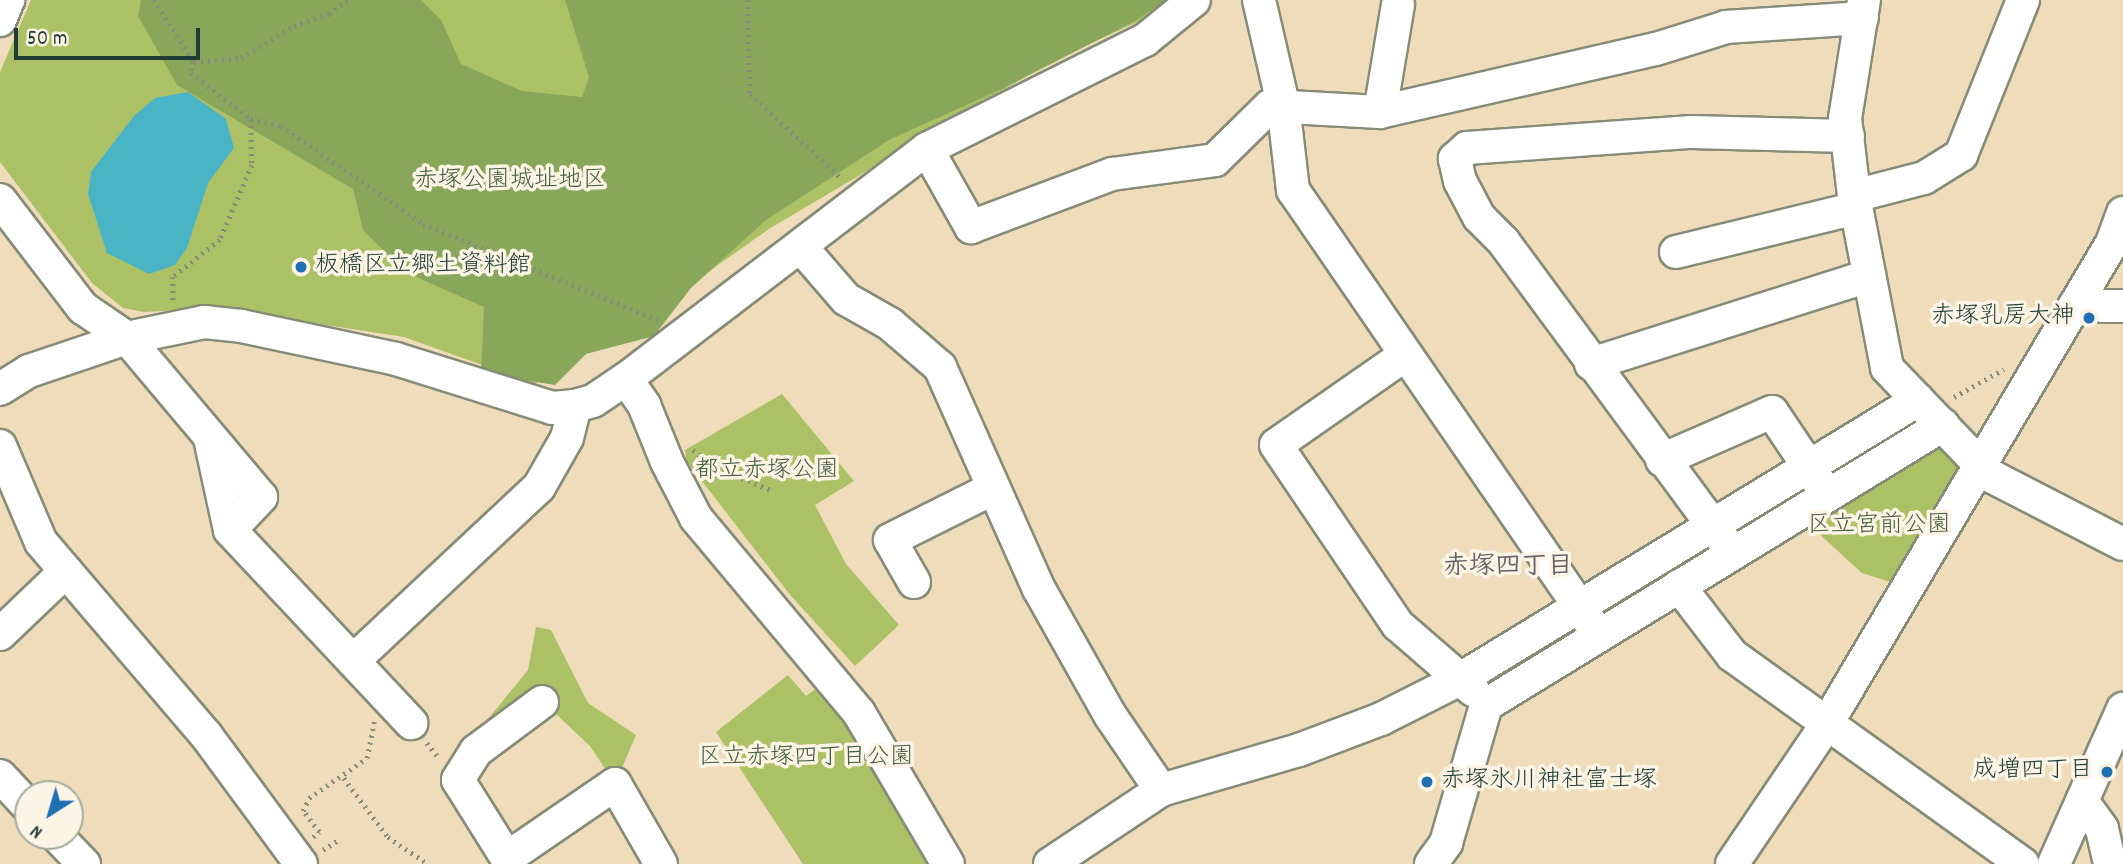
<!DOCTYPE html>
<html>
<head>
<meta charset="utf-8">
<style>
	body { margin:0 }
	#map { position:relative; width:2123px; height:864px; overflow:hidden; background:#eedcba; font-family:Dekko,"Klee One",sans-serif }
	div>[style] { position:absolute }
	.green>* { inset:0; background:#acc165 }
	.forest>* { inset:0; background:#89a75a }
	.water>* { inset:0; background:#49b4c6 }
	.path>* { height:4.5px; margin-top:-2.25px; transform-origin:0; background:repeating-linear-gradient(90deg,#868c77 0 2px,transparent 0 7px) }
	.roads { filter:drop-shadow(2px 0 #868c77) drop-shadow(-2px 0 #868c77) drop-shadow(0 2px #868c77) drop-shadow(0 -2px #868c77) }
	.minor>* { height:32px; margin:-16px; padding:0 16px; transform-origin:16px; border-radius:16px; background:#fff }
	.dots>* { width:19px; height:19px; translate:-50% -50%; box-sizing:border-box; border:4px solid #fcf5e5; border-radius:50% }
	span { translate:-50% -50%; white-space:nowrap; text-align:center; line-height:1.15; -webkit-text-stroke:7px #fcf5e5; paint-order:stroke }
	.park-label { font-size:24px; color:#425e40 }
	.poi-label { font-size:24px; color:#1f3d34 }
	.left { translate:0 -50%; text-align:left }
	.right { translate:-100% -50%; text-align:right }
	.neighbourhood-label { font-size:26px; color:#676467; font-weight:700 }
	.north { position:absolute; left:14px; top:780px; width:70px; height:70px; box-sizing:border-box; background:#fcf5e5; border:2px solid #a4ab9e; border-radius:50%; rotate:217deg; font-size:19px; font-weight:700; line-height:28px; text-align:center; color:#1f3d34 }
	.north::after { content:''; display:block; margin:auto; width:24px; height:32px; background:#1f6fb2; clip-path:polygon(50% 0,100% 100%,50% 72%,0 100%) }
	.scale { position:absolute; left:14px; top:28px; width:186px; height:32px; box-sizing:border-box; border:4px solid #1f3d34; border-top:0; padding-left:9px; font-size:21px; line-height:24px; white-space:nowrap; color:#1f3d34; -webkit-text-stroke:5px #fcf5e5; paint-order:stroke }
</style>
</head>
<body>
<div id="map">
	<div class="green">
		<div style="clip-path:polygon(31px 0,1168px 0,1146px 18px,1052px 61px,769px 229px,664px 303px,535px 384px,404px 337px,215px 308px,144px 312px,123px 308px,92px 283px,0 162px,0 72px)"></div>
		<div style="clip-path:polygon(782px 394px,854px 481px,815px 505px,846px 564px,899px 625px,855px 666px,791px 596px,687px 462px,685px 450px)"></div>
		<div style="clip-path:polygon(1946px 441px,1968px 466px,1897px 584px,1862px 573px,1804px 520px)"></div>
		<div style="clip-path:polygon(536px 627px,551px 630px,588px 703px,636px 735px,615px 784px,590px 746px,543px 702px,470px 741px,528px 670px)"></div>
		<div style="clip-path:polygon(788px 675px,806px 696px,823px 683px,946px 864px,803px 864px,716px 732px)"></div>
	</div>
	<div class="forest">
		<div style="clip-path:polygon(141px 0,421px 0,441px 20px,461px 64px,522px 91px,582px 97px,589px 77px,565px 0,1166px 0,1135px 21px,1004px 88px,889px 140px,766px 220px,691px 288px,654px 336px,586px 354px,555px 385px,481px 373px,484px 307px,405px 272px,363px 230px,353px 189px,177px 85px,138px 16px)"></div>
	</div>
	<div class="water">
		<div style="clip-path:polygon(188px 92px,226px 119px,234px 148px,208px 183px,187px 248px,175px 265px,149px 274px,107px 253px,88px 194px,91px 172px,134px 116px,155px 98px)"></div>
	</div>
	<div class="path">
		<div style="left:154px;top:0;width:74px;rotate:57.2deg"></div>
		<div style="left:194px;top:62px;width:11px;rotate:105deg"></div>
		<div style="left:191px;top:73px;width:76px;rotate:37.5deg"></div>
		<div style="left:251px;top:119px;width:46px;rotate:88.8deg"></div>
		<div style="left:252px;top:165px;width:82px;rotate:113.1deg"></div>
		<div style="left:220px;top:240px;width:60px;rotate:141.8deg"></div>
		<div style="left:173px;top:277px;width:23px;rotate:90deg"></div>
		<div style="left:748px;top:0;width:94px;rotate:88.8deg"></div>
		<div style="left:750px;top:94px;width:125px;rotate:42.7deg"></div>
		<div style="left:194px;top:62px;width:47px;rotate:-4.9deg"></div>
		<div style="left:241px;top:58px;width:62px;rotate:-31.1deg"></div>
		<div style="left:294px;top:26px;width:37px;rotate:-19deg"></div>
		<div style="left:329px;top:14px;width:23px;rotate:-38deg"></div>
		<div style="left:251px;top:119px;width:31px;rotate:13deg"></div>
		<div style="left:281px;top:126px;width:173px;rotate:34.6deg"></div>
		<div style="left:423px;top:224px;width:254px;rotate:22.2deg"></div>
		<div style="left:1954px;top:397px;width:57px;rotate:-29.2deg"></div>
		<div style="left:693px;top:450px;width:29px;rotate:36deg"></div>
		<div style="left:716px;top:467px;width:62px;rotate:22.8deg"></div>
		<div style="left:427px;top:743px;width:19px;rotate:51deg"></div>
		<div style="left:344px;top:778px;width:74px;rotate:53.3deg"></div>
		<div style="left:388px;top:837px;width:48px;rotate:34deg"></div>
		<div style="left:313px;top:837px;width:8px;rotate:-40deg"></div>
		<div style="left:319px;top:832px;width:26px;rotate:-127deg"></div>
		<div style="left:303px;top:811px;width:14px;rotate:-65deg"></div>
		<div style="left:309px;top:798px;width:70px;rotate:-34.6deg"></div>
		<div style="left:367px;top:758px;width:37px;rotate:-79deg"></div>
		<div style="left:323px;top:850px;width:17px;rotate:-33deg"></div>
	</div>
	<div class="roads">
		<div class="minor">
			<div style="left:1259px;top:0;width:107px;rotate:77deg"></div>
			<div style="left:1283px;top:104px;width:87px;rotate:83.4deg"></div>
			<div style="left:1293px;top:190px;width:540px;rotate:55.49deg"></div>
			<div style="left:1864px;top:0;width:120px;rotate:99.1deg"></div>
			<div style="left:1845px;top:118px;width:79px;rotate:83.4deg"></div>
			<div style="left:1854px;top:196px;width:175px;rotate:79.1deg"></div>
			<div style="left:1887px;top:368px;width:150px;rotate:46.1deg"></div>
			<div style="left:1991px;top:476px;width:148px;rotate:27.3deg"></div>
			<div style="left:0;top:20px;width:22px;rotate:-68deg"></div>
			<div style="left:1380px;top:112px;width:109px;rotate:-80.5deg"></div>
			<div style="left:927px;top:149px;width:90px;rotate:60.6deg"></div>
			<div style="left:971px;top:227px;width:151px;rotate:-20.6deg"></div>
			<div style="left:1112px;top:174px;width:104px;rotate:-7.7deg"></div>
			<div style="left:1215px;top:160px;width:77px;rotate:-44.5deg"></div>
			<div style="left:1270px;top:106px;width:110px;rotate:3.1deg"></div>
			<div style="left:1380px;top:112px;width:283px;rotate:-12.9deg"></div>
			<div style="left:1656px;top:49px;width:73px;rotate:-17.4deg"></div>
			<div style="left:1726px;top:27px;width:136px;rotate:-3.8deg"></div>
			<div style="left:1854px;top:196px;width:72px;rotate:-14.4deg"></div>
			<div style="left:1924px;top:178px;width:44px;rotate:-31.9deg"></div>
			<div style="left:1961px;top:155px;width:167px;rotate:-68.2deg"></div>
			<div style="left:0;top:200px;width:136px;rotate:52.5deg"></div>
			<div style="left:83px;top:308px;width:53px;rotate:34.3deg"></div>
			<div style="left:127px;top:338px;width:79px;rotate:-11.7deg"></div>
			<div style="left:204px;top:322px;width:37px;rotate:6deg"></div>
			<div style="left:241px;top:326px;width:158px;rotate:12deg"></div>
			<div style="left:396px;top:359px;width:164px;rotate:17.4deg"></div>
			<div style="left:552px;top:408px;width:23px;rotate:-5deg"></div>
			<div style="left:575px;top:406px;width:19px;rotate:-16deg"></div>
			<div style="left:593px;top:401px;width:40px;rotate:-34deg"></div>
			<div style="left:626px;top:379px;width:379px;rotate:-37.4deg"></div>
			<div style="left:927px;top:149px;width:244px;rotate:-26.6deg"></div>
			<div style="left:1145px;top:40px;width:63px;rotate:-39.2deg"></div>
			<div style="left:801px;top:247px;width:69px;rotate:49.1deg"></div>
			<div style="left:846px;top:299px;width:51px;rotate:29.6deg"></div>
			<div style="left:890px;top:324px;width:66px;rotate:40.7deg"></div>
			<div style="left:940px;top:367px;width:243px;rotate:66deg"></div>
			<div style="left:1039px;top:589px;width:145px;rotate:60.6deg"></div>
			<div style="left:1110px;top:715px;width:91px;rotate:55.8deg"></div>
			<div style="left:1676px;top:252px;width:185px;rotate:-13.7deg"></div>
			<div style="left:2075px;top:305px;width:48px;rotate:1.2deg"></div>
			<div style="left:1405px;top:355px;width:157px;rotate:145.1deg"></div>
			<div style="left:1276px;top:445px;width:217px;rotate:55.9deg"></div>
			<div style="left:1398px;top:625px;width:99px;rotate:40.9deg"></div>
			<div style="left:1591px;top:364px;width:292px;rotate:-17.6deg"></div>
			<div style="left:626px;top:379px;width:32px;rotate:55deg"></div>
			<div style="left:644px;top:405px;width:61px;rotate:68deg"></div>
			<div style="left:667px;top:462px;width:63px;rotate:62.6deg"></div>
			<div style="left:696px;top:518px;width:254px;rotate:50.1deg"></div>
			<div style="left:859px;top:713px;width:175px;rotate:59.5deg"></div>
			<div style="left:0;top:389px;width:34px;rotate:-32deg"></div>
			<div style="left:29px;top:371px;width:103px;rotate:-18.6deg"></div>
			<div style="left:127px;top:338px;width:208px;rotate:49.9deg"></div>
			<div style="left:261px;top:497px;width:45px;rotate:133.2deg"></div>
			<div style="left:230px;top:530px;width:265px;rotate:46.8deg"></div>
			<div style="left:211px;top:443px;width:89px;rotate:77.7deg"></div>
			<div style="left:0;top:446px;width:104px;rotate:66.9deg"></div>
			<div style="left:41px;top:542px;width:254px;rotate:49.5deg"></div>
			<div style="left:206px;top:735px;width:160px;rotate:53.6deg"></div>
			<div style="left:1662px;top:460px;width:120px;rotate:-23.6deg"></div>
			<div style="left:1772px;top:412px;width:84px;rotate:56.1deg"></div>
			<div style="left:1733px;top:553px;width:386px;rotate:-126.4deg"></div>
			<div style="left:1504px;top:242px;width:35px;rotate:-135deg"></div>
			<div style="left:1479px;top:217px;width:41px;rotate:-117.8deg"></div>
			<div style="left:1460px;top:181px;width:23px;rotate:-103deg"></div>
			<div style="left:1455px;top:159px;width:16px;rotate:-43deg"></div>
			<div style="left:1467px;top:148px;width:225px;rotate:-4.1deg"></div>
			<div style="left:1691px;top:132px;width:157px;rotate:1.5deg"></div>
			<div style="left:914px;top:582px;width:48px;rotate:-119.7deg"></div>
			<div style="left:890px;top:540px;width:116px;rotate:-26.6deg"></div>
			<div style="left:1679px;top:586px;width:87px;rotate:52.5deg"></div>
			<div style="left:1732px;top:655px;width:358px;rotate:35.7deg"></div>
			<div style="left:0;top:634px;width:91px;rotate:-43.7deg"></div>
			<div style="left:353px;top:661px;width:255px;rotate:-43.1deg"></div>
			<div style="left:539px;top:487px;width:56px;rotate:-60.3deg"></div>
			<div style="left:567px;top:438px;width:33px;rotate:-76deg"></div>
			<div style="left:542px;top:702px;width:82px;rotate:143.4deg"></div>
			<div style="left:476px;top:751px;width:34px;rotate:122deg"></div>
			<div style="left:458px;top:780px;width:92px;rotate:57.9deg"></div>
			<div style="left:507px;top:858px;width:131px;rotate:-34.4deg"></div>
			<div style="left:615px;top:784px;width:92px;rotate:60.1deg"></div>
			<div style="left:0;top:776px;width:41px;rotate:47deg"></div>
			<div style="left:2082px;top:801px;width:34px;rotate:54deg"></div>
			<div style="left:2102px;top:829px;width:36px;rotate:77deg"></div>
			<div style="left:57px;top:836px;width:39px;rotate:46deg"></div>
			<div style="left:1050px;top:864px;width:133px;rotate:-33.7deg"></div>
			<div style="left:1161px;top:790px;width:144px;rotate:-16.2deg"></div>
			<div style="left:1299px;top:750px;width:88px;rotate:-20.7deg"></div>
			<div style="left:1381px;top:719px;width:91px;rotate:-26.8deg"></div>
			<div style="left:1462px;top:678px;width:534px;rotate:-31.37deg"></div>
			<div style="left:1431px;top:864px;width:26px;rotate:-54deg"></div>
			<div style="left:1446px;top:843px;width:144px;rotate:-73.8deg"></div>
			<div style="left:1486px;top:705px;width:536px;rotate:-31.5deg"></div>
			<div style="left:1732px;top:864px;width:168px;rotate:-55.9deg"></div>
			<div style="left:1826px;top:725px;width:560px;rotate:-59.32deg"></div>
			<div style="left:2112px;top:243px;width:32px;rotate:-70deg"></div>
			<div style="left:2054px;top:864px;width:170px;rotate:-66deg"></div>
		</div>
	</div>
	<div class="dots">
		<div style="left:301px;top:267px;background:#1f6fb2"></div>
		<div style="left:2089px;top:318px;background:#1f6fb2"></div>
		<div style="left:2107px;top:772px;background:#1f6fb2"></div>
		<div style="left:1427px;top:782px;background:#1f6fb2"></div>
	</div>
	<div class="park-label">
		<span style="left:510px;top:182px">赤塚公園城址地区</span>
		<span style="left:767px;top:472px">都立赤塚公園</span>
		<span style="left:1879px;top:527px">区立宮前公園</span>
		<span style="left:806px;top:759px">区立赤塚四丁目公園</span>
	</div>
	<div class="poi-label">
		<span class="left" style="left:315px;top:267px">板橋区立郷土資料館</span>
		<span class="right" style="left:2075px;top:318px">赤塚乳房大神</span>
		<span class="right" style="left:2093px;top:772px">成増四丁目</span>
		<span class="left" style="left:1441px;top:782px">赤塚氷川神社富士塚</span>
	</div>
	<div class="neighbourhood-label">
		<span style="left:1508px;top:568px">赤塚四丁目</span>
	</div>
	<div class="north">N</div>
	<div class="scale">50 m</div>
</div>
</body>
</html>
